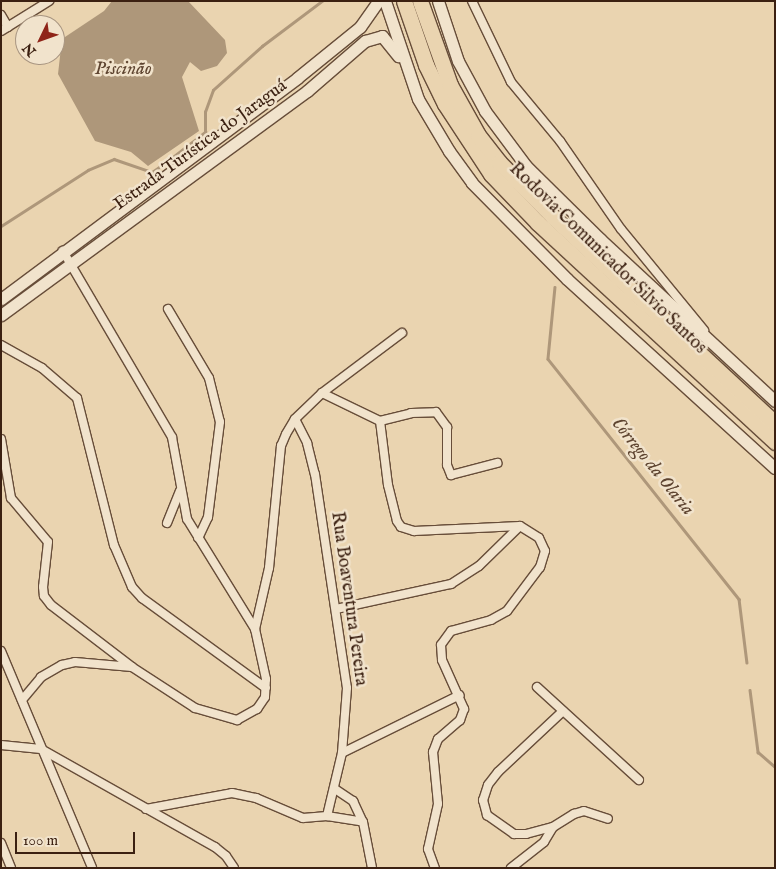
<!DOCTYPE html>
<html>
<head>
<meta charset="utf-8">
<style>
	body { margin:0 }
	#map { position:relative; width:776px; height:869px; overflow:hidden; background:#ead4b0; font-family:"IM FELL English",serif }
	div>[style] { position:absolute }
	.water>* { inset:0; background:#ae977a }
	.stream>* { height:2.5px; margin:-1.25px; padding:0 1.25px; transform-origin:1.25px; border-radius:1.25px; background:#ae977a }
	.roads { filter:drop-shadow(1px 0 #674d39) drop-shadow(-1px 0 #674d39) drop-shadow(0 1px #674d39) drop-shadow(0 -1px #674d39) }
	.street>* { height:8px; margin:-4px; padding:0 4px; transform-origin:4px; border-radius:4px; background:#f1e3cc }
	.secondary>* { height:11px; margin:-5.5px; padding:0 5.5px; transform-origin:5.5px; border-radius:5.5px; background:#f1e3cc }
	.highway>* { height:15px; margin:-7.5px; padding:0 7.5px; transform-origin:7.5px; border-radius:7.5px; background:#ead4b0 }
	span { translate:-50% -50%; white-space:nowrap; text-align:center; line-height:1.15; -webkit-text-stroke:5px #f1e3cc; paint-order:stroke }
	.street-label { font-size:18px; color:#3b2011 }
	.water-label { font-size:19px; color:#5e4430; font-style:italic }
	.frame { position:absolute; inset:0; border:2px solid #3b2011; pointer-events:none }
	.north { position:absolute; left:15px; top:15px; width:50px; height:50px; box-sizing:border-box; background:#f1e3cc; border:1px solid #a89581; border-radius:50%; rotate:228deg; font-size:14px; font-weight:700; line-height:20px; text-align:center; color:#3b2011 }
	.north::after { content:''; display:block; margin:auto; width:18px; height:22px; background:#8f2418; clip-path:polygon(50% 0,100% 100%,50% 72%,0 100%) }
	.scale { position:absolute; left:15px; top:832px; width:120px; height:22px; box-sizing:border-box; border:2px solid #3b2011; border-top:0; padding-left:6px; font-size:15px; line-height:18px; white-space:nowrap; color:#3b2011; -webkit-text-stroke:4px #f1e3cc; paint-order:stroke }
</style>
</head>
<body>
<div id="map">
	<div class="water">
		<div style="clip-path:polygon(112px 1px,188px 1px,225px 40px,227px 53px,217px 66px,201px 71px,190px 62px,182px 77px,199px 131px,148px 166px,131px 152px,95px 141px,58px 74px,62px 39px,104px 11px)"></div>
	</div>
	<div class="stream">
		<div style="left:1px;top:226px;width:103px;rotate:-32.8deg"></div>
		<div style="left:88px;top:170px;width:28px;rotate:-23deg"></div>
		<div style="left:114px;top:159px;width:40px;rotate:18.9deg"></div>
		<div style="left:152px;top:172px;width:21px;rotate:-35deg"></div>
		<div style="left:169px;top:160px;width:46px;rotate:-37.9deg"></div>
		<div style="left:205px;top:132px;width:20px;rotate:-90deg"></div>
		<div style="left:205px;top:112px;width:23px;rotate:-70deg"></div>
		<div style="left:213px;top:90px;width:66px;rotate:-41.9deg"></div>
		<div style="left:262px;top:46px;width:75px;rotate:-36.9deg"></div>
		<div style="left:555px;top:287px;width:72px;rotate:95.6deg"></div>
		<div style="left:548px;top:359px;width:307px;rotate:51.5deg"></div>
		<div style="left:739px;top:599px;width:64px;rotate:82.9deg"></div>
		<div style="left:750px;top:690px;width:63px;rotate:82.6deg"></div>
		<div style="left:758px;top:752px;width:23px;rotate:41deg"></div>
	</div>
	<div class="roads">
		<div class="street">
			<div style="left:472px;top:1px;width:90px;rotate:64.3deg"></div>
			<div style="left:511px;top:82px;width:77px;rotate:50.3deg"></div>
			<div style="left:560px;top:141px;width:107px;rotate:55.3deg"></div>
			<div style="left:621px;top:229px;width:131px;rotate:50.6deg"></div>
			<div style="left:1px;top:15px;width:14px;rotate:60deg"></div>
			<div style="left:1px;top:31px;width:57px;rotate:-32deg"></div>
			<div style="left:168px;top:309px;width:80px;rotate:59.3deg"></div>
			<div style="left:209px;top:378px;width:45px;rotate:76deg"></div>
			<div style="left:220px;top:422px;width:96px;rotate:97.2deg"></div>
			<div style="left:208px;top:517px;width:23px;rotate:115deg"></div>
			<div style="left:1px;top:345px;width:47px;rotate:29.3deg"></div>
			<div style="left:42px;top:368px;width:46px;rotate:40.6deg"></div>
			<div style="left:77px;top:398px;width:152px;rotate:75.9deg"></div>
			<div style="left:114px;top:545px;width:46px;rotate:66.8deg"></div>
			<div style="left:132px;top:587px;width:15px;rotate:48deg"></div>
			<div style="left:142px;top:598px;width:153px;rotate:36deg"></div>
			<div style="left:322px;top:393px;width:64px;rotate:25.8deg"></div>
			<div style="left:380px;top:421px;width:32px;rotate:-14deg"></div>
			<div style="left:411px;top:413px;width:25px;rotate:-2deg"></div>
			<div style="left:436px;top:412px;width:19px;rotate:54deg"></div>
			<div style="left:447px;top:427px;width:38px;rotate:90deg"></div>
			<div style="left:447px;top:465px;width:11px;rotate:68deg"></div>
			<div style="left:451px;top:475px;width:48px;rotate:-14.6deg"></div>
			<div style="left:295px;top:419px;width:27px;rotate:63deg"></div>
			<div style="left:307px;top:443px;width:32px;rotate:76deg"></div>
			<div style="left:315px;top:474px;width:216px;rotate:81.5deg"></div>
			<div style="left:347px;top:688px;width:65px;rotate:94.4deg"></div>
			<div style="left:342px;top:753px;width:65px;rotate:103.4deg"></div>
			<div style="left:380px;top:421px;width:64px;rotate:82.9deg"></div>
			<div style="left:388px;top:485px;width:37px;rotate:76deg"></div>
			<div style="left:397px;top:521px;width:7px;rotate:56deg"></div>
			<div style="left:401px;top:527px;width:14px;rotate:17deg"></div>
			<div style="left:414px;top:531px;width:106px;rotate:-2.7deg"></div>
			<div style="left:520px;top:526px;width:22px;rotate:32deg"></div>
			<div style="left:539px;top:538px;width:14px;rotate:65deg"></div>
			<div style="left:545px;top:551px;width:17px;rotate:107deg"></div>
			<div style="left:540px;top:567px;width:55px;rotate:126.9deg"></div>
			<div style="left:507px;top:611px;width:18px;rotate:151deg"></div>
			<div style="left:491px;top:620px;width:41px;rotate:164.6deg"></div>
			<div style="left:451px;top:631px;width:17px;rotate:126deg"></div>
			<div style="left:441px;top:645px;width:15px;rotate:86deg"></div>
			<div style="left:442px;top:660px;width:54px;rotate:65.8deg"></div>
			<div style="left:464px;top:709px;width:12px;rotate:110deg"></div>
			<div style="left:460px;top:720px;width:29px;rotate:139deg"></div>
			<div style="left:438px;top:739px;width:14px;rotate:111deg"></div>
			<div style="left:433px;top:752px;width:52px;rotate:84.5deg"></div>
			<div style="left:438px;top:804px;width:46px;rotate:102.5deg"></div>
			<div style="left:428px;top:849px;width:20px;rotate:70deg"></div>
			<div style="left:1px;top:439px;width:60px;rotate:80.4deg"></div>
			<div style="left:11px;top:498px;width:57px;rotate:49.9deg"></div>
			<div style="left:48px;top:542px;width:45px;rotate:96.3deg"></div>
			<div style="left:43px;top:587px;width:9px;rotate:84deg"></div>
			<div style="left:44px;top:596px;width:11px;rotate:52deg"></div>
			<div style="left:51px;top:605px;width:102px;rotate:37.4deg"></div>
			<div style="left:132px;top:667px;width:75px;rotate:33.1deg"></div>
			<div style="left:195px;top:708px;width:44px;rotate:15.9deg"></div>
			<div style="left:237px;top:720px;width:23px;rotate:-29deg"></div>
			<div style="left:257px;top:709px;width:14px;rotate:-56deg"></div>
			<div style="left:265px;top:697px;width:18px;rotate:-87deg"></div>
			<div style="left:266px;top:679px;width:51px;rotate:-102.4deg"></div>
			<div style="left:255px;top:629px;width:129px;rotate:-121.7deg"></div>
			<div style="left:187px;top:519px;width:83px;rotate:-100.4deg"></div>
			<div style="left:172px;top:437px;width:216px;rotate:-120.4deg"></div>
			<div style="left:167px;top:523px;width:35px;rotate:-68deg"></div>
			<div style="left:336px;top:609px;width:118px;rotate:-12.3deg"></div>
			<div style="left:451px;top:584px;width:33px;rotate:-33deg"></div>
			<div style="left:479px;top:566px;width:57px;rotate:-44.3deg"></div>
			<div style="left:255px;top:629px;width:63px;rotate:-77.1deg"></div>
			<div style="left:269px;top:568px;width:123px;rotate:-84.4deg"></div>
			<div style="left:281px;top:446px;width:13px;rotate:-67deg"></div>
			<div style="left:286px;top:434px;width:17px;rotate:-59deg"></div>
			<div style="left:295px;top:419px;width:37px;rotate:-44deg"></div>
			<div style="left:322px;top:393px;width:100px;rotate:-36.9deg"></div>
			<div style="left:1px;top:651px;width:235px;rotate:67.2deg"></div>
			<div style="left:537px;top:687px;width:138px;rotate:42.4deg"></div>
			<div style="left:22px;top:700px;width:30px;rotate:-50deg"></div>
			<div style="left:41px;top:677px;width:24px;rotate:-30deg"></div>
			<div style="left:62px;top:665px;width:13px;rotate:-13deg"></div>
			<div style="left:75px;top:662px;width:57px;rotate:5deg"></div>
			<div style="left:563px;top:711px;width:89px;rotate:136.8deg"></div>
			<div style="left:498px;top:772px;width:16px;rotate:128deg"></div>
			<div style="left:488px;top:785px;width:16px;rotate:108deg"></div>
			<div style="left:483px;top:800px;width:16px;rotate:75deg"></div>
			<div style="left:487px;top:815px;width:33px;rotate:35deg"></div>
			<div style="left:514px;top:834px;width:12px"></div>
			<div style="left:526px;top:834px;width:28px;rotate:-15deg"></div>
			<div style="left:553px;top:827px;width:25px;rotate:-32deg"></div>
			<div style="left:574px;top:814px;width:10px;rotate:-17deg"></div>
			<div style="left:584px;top:811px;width:25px;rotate:18deg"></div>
			<div style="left:1px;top:745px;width:40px;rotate:5.7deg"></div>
			<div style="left:41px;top:749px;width:200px;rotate:29.4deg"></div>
			<div style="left:215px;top:847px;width:14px;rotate:39deg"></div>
			<div style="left:226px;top:856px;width:14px;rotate:56deg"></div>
			<div style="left:342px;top:753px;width:131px;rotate:-26.2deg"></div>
			<div style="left:335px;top:789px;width:22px;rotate:34deg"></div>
			<div style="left:353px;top:801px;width:23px;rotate:65deg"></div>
			<div style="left:146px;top:809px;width:87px;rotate:-10.5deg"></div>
			<div style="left:232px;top:793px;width:25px;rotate:12deg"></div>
			<div style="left:256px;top:798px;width:51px;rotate:23.1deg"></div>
			<div style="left:303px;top:818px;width:24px;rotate:-5deg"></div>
			<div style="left:327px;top:816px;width:36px;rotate:9deg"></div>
			<div style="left:363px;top:822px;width:47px;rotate:78.9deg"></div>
			<div style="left:1px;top:843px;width:27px;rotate:68deg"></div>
			<div style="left:511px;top:868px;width:42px;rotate:-38.2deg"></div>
			<div style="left:544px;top:842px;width:17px;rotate:-59deg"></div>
		</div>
		<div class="secondary">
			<div style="left:385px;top:1px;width:103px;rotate:71.4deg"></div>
			<div style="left:418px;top:99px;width:61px;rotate:59.2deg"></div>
			<div style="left:449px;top:151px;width:39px;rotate:54deg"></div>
			<div style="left:472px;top:183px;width:135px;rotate:45.3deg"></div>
			<div style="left:567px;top:279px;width:281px;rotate:42.3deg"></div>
			<div style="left:438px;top:1px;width:63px;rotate:71.6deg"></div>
			<div style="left:458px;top:61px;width:57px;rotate:61.6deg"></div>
			<div style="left:485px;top:111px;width:69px;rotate:53.3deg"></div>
			<div style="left:526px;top:166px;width:104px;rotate:44.6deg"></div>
			<div style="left:600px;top:239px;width:238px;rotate:42.8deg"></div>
			<div style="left:1px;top:299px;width:369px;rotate:-36.7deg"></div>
			<div style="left:297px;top:78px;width:81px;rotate:-39deg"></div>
			<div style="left:360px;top:27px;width:32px;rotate:-55deg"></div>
			<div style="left:1px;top:315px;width:379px;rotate:-36.2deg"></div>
			<div style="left:307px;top:91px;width:77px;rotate:-40.8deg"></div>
			<div style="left:365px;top:41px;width:18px;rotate:-16deg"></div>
			<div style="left:382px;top:36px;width:26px;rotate:51deg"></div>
		</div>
		<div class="highway">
			<div style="left:404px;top:1px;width:68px;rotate:71deg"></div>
			<div style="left:426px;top:65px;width:43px;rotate:64deg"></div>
			<div style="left:445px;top:104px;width:84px;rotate:56.7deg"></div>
			<div style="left:491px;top:174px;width:68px;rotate:46.2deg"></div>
			<div style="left:538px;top:223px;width:323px;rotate:42.7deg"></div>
			<div style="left:420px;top:1px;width:89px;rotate:70.3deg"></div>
			<div style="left:450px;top:85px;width:57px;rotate:60.8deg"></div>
			<div style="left:478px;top:135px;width:34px;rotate:52deg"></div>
			<div style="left:499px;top:162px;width:77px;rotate:45.5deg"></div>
			<div style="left:553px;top:217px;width:303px;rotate:42.9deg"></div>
		</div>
	</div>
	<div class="street-label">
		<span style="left:201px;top:146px;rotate:-36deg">Estrada Turística do Jaraguá</span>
		<span style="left:607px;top:259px;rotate:44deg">Rodovia Comunicador Silvio Santos</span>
		<span style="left:348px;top:599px;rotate:82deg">Rua Boaventura Pereira</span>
	</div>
	<div class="water-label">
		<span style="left:123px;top:70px">Piscinão</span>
		<span style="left:652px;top:467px;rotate:51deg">Córrego da Olaria</span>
	</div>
	<div class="frame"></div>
	<div class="north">N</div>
	<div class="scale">100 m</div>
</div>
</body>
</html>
